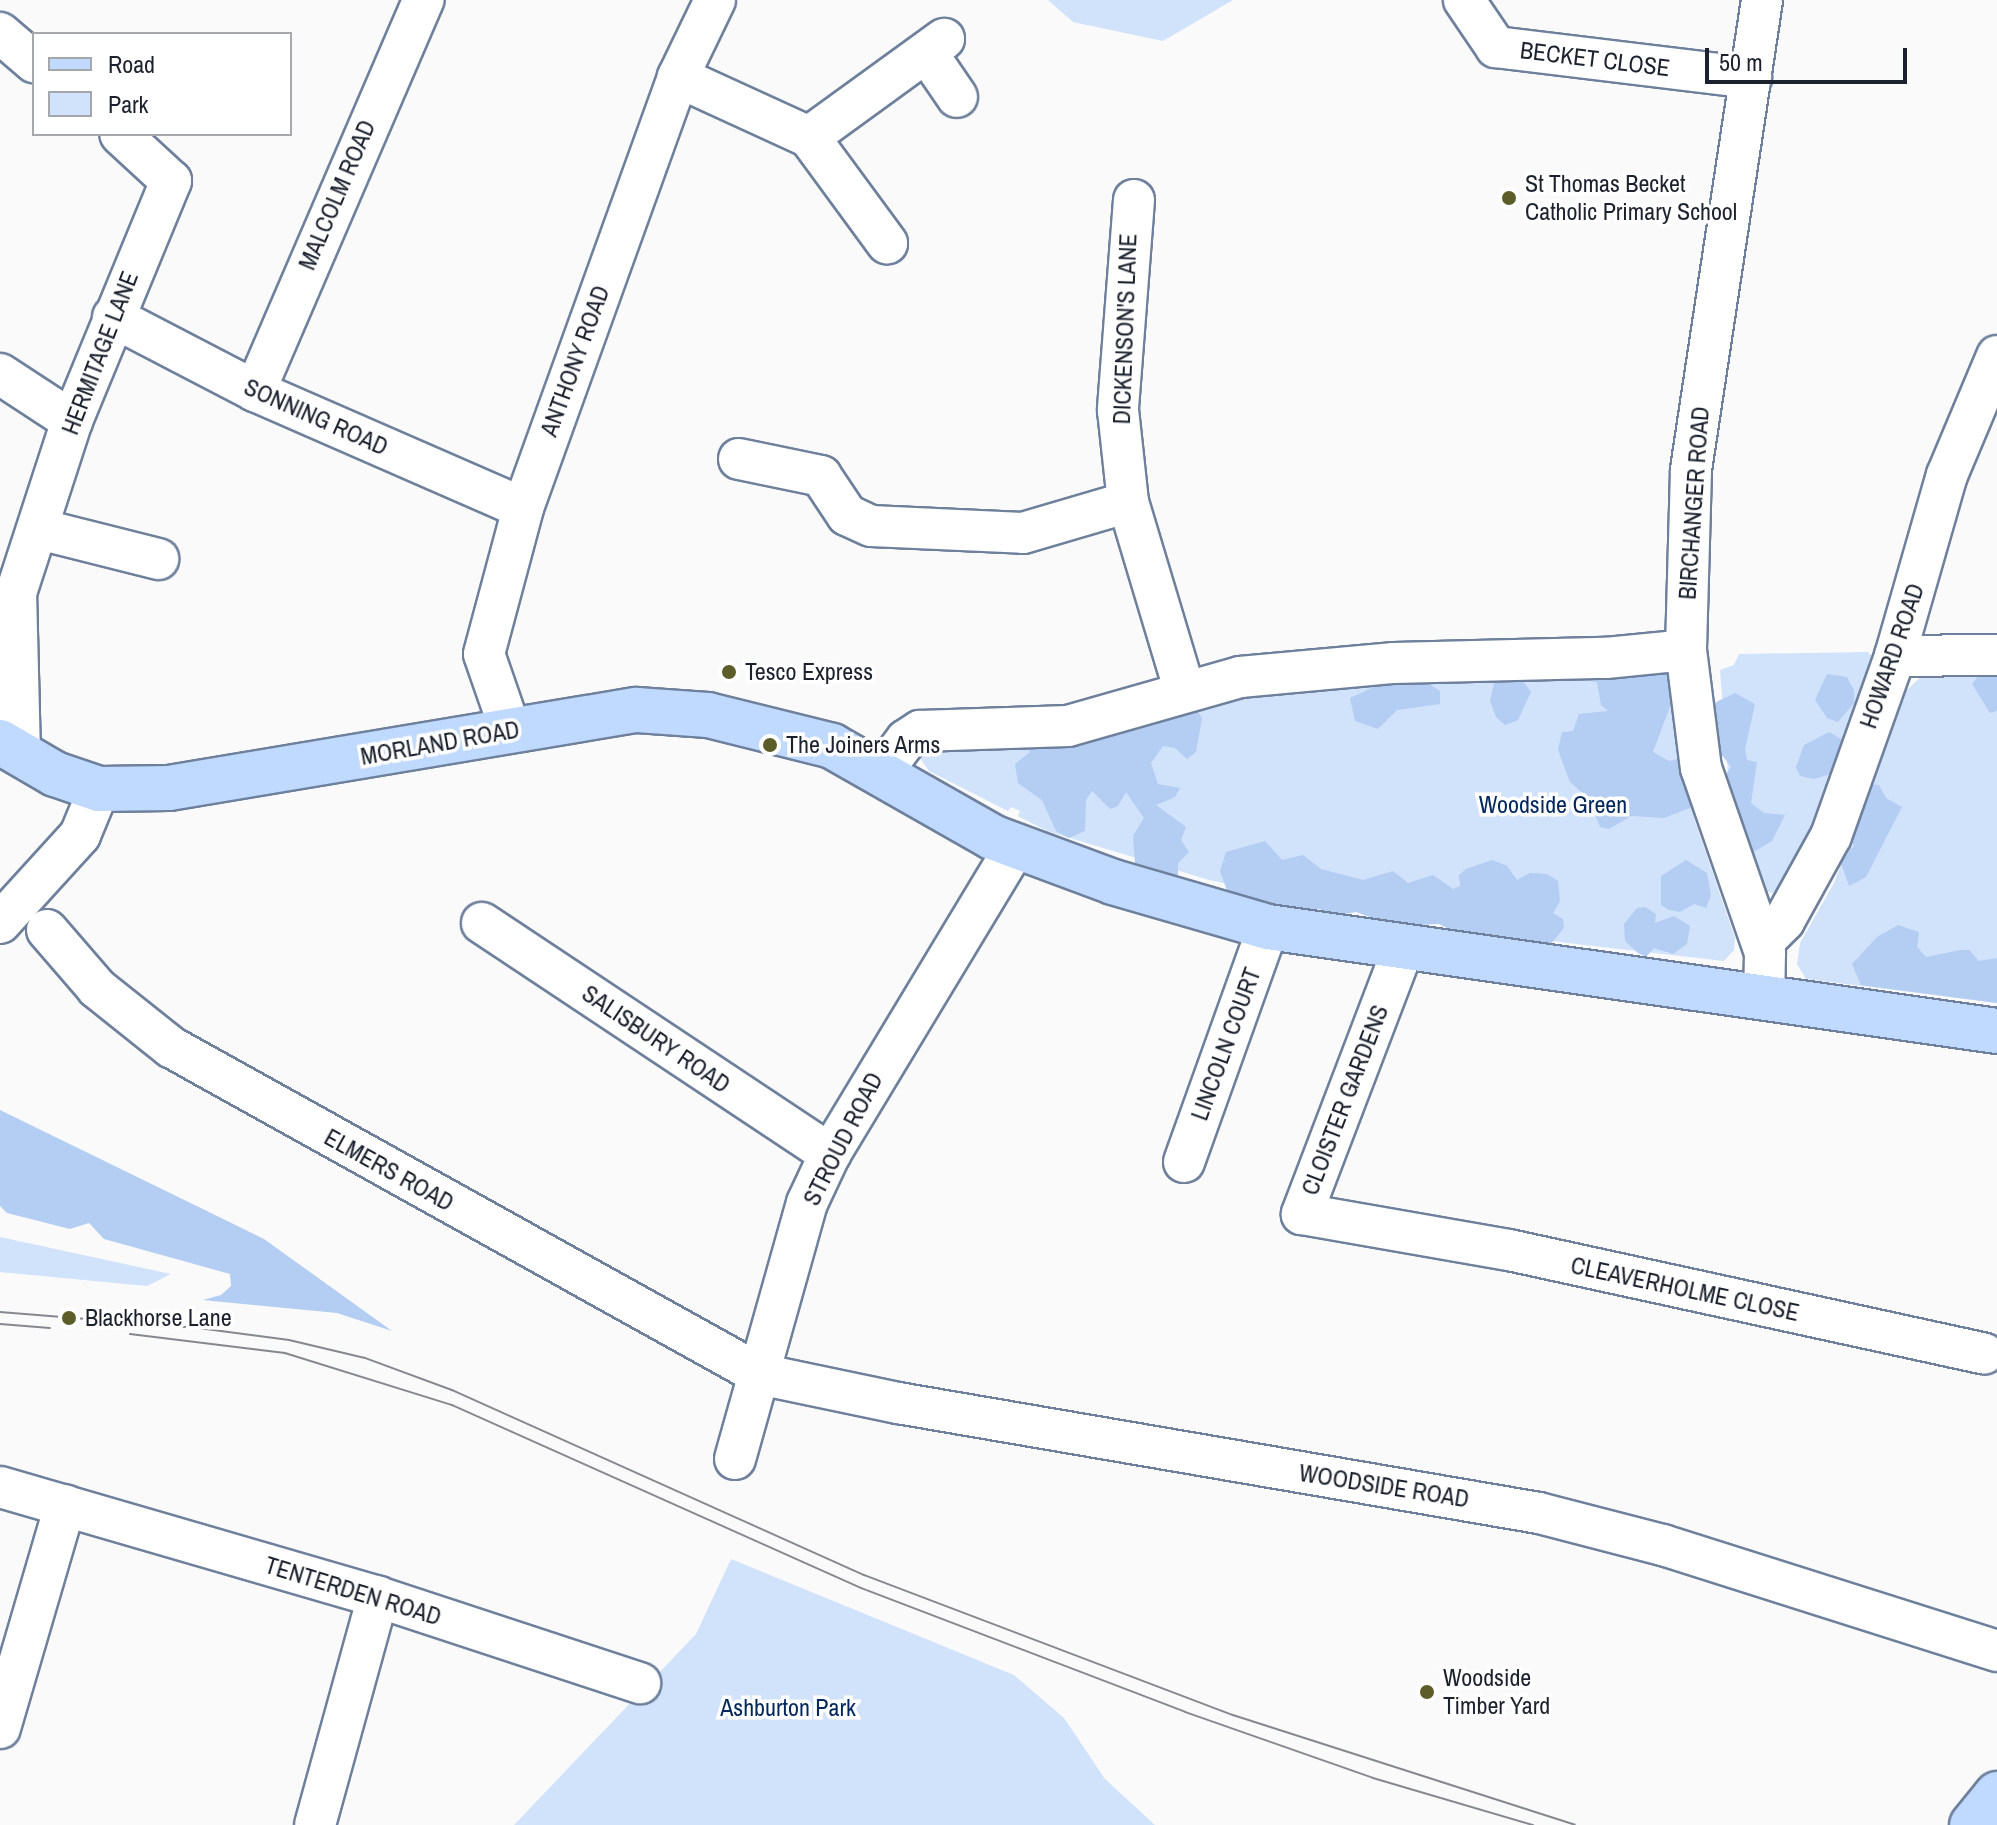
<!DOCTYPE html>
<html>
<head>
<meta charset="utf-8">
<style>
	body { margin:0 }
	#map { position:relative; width:1997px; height:1825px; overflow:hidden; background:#fafafa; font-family:"Archivo Narrow",sans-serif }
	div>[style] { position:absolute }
	.green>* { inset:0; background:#d1e2fb }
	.forest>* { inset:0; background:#b4cdf3 }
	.roads { filter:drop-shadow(2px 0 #6e809c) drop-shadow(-2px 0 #6e809c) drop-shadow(0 2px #6e809c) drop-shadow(0 -2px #6e809c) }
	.minor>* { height:40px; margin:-20px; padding:0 20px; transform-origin:20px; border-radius:20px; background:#fff }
	.major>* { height:44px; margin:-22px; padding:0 22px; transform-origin:22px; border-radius:22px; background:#c0d9fe }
	.tram>* { height:2px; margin:-1px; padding:0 1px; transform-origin:1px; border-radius:1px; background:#85898f }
	.dots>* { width:22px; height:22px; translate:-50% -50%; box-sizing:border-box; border:4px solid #fff; border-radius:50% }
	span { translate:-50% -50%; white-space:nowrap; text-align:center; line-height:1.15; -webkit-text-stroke:7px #fff; paint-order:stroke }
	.street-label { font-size:24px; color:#1b222e }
	.poi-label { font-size:24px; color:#1b222e }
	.left { translate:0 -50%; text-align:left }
	.park-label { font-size:24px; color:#03275d }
	.legend { position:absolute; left:32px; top:32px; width:260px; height:104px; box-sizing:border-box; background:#fff; border:2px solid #a4a7ab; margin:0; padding:10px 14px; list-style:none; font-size:24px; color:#1b222e }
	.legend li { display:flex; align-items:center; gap:16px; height:40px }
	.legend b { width:40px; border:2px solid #a4a7ab }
	.scale { position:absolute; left:1705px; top:48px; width:202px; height:36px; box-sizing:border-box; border:4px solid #1b222e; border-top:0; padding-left:10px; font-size:24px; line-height:28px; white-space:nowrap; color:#1b222e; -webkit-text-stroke:6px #fff; paint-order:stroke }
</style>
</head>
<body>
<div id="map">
	<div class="green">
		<div style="clip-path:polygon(1048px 0,1233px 0,1163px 41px,1073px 22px)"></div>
		<div style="clip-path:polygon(1868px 652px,1876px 661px,1852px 736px,1806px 843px,1780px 886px,1773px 893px,1762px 891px,1728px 774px,1720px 670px,1734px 665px,1739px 654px)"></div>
		<div style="clip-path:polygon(1997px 665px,1997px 1003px,1806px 979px,1797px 964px,1800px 943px,1834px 883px,1907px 690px,1927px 671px)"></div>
		<div style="clip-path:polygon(1663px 668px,1694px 818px,1735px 938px,1734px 950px,1724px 961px,1567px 943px,1314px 903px,1209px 880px,1047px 831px,1018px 816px,1020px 811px,1011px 807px,1008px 811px,929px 771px,920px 758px,922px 751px,1238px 692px)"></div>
		<div style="clip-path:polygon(0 1237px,171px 1274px,147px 1286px,0 1272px)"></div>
		<div style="clip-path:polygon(731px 1559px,1014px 1675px,1064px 1718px,1105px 1779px,1155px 1825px,514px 1825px,696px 1634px)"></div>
	</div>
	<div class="forest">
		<div style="clip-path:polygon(1997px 651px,1997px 711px,1990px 713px,1972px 684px)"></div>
		<div style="clip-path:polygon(1666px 670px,1672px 701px,1653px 752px,1669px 761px,1685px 757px,1695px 806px,1664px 818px,1631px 816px,1609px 829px,1600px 827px,1589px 799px,1570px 782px,1558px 750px,1562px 732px,1573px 731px,1579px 714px,1608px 711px,1601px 705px,1597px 682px,1576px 678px)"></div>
		<div style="clip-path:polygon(1827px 674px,1847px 677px,1854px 690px,1854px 703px,1838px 722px,1827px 718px,1815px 700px)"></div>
		<div style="clip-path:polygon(1520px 677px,1531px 692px,1518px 720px,1505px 725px,1496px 717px,1490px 701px,1495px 679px)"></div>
		<div style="clip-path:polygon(1391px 679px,1426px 682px,1440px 691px,1440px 704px,1397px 710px,1378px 729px,1355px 721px,1350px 698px)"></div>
		<div style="clip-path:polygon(1735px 693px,1755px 704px,1745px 749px,1747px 760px,1757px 762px,1751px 803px,1764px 813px,1785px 815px,1772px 841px,1750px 854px,1718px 785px,1731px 767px,1715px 746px,1719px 731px,1713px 727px,1712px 704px)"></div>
		<div style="clip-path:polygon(1192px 703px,1202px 718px,1196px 752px,1187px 759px,1175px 748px,1163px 746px,1151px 763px,1158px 784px,1180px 788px,1175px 797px,1156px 805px,1186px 827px,1181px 840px,1189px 852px,1178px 863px,1178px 876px,1135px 863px,1133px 836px,1144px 818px,1126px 792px,1118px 806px,1110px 809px,1092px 791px,1086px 800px,1085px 831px,1069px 838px,1056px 831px,1042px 800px,1018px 783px,1015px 764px,1029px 753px,1032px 742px)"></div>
		<div style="clip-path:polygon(1829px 732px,1845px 741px,1834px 773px,1814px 779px,1800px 776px,1796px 767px,1804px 745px)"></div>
		<div style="clip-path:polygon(1868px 784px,1879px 785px,1886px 798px,1902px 807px,1866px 877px,1849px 886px,1840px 861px,1854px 846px,1848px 832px)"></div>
		<div style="clip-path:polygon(1265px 841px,1282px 860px,1303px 855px,1321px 869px,1363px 880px,1393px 871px,1408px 883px,1433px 875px,1453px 889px,1460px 886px,1459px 875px,1466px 869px,1492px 860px,1507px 866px,1517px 880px,1530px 873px,1547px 874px,1558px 881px,1560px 901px,1553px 913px,1563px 919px,1564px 928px,1549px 946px,1459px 934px,1439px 924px,1395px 926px,1356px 912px,1333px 916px,1320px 909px,1300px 911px,1229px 896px,1220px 871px,1226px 852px)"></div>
		<div style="clip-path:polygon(1686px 860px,1707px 873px,1711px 895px,1706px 908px,1694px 904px,1680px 912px,1669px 910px,1661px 905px,1661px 876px)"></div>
		<div style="clip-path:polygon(1645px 907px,1656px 914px,1655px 923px,1674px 916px,1690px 926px,1687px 944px,1673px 954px,1654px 948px,1646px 957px,1638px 953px,1625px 941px,1624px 924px,1637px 908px)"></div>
		<div style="clip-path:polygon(1898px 925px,1919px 932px,1917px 947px,1926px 957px,1960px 950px,1969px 950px,1979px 961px,1997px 958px,1997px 1003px,1861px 985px,1852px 964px,1877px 937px)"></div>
		<div style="clip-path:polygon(0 1110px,264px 1239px,392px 1331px,337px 1313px,203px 1300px,221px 1295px,231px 1286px,230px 1274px,104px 1239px,89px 1223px,70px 1229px,7px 1213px,0 1206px)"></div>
	</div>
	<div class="roads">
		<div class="minor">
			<div style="left:1464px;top:0;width:57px;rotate:55.8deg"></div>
			<div style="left:1496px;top:47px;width:257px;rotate:6.9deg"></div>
			<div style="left:1762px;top:0;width:475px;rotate:98.6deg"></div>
			<div style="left:1691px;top:470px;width:180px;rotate:91.6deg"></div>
			<div style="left:1686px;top:650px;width:119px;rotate:82.8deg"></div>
			<div style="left:1701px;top:768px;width:196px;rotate:70.9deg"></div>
			<div style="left:1765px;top:953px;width:46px;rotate:91.2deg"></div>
			<div style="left:0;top:33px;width:45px;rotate:40.5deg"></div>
			<div style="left:927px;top:53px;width:53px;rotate:55.7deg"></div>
			<div style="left:678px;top:77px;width:144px;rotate:24.6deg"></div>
			<div style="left:809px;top:137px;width:132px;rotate:53.7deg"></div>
			<div style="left:809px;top:137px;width:167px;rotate:-36deg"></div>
			<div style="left:1134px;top:200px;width:211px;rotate:94.4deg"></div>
			<div style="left:1118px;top:410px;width:93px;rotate:83.8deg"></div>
			<div style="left:1128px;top:502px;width:195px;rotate:73.3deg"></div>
			<div style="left:113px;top:317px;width:160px;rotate:27.5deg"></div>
			<div style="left:255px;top:391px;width:292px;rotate:23.6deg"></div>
			<div style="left:0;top:374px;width:86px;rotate:33.1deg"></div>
			<div style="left:255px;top:391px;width:426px;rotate:-66.7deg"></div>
			<div style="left:739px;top:459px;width:84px;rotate:11.7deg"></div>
			<div style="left:821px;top:476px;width:47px;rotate:56.3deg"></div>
			<div style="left:847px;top:515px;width:26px;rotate:25deg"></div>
			<div style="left:871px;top:526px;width:152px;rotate:2.6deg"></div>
			<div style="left:1023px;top:533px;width:109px;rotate:-16.4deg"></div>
			<div style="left:39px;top:529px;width:123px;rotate:14.1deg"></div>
			<div style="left:1895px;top:656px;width:102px;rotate:-0.6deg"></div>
			<div style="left:510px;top:729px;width:79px;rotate:-109.1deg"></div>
			<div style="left:484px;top:654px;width:151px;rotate:-75deg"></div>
			<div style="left:523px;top:508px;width:458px;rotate:-70.2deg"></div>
			<div style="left:678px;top:77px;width:85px;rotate:-64.3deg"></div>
			<div style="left:20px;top:754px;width:161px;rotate:-91.4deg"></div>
			<div style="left:16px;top:593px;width:181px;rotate:-72deg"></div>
			<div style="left:72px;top:421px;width:260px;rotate:-67.6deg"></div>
			<div style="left:171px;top:181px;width:69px;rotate:-137.3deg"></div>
			<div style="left:882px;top:772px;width:40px;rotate:-53deg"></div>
			<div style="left:906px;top:740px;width:17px;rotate:-33deg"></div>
			<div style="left:920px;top:731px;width:148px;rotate:-1.9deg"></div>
			<div style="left:1068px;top:726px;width:179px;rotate:-15.9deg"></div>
			<div style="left:1240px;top:677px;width:155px;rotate:-5.2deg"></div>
			<div style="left:1394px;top:663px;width:212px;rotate:-1.4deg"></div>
			<div style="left:1606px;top:658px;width:80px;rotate:-5.7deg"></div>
			<div style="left:0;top:923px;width:119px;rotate:-47.7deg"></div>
			<div style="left:80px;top:835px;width:50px;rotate:-67.6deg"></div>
			<div style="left:482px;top:923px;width:418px;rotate:33.6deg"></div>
			<div style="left:47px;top:930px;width:77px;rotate:49.2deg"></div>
			<div style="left:97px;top:988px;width:95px;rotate:38.6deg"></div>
			<div style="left:171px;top:1047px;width:673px;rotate:29.08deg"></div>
			<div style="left:759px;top:1374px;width:142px;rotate:11.8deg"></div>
			<div style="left:898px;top:1403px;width:650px;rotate:9.74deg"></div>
			<div style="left:1539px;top:1513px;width:128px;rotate:14.5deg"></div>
			<div style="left:1663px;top:1545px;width:350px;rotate:17.6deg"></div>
			<div style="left:1763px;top:942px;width:30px;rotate:-45deg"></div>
			<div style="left:1784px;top:921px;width:97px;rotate:-61.1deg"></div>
			<div style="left:1831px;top:836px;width:191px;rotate:-70.4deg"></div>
			<div style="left:1895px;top:656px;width:188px;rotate:-74deg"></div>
			<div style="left:1947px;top:475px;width:129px;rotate:-67.2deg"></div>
			<div style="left:1403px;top:949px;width:284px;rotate:110.9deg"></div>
			<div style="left:1302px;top:1214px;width:210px;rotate:9.9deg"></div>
			<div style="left:1509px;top:1250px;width:486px;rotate:12.3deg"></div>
			<div style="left:1184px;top:1162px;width:250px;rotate:-70.3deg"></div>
			<div style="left:735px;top:1459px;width:266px;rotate:-74.3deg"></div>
			<div style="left:807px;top:1203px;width:54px;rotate:-64.9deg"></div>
			<div style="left:830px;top:1154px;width:360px;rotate:-58.9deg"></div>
			<div style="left:0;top:1487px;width:394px;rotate:16.2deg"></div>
			<div style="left:378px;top:1597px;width:276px;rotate:18.2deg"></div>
			<div style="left:0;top:1728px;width:232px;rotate:-73.7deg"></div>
			<div style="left:315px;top:1825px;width:237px;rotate:-74.6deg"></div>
		</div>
		<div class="major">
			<div style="left:0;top:742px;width:64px;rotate:30.2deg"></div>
			<div style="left:55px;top:774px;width:46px;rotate:18.8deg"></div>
			<div style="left:99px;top:789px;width:70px;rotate:-0.8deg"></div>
			<div style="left:169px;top:788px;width:474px;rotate:-9.5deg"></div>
			<div style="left:637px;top:710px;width:71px;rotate:4deg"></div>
			<div style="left:708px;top:715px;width:128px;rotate:14deg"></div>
			<div style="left:832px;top:746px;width:184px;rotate:29.6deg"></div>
			<div style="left:992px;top:837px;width:129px;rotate:20.4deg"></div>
			<div style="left:1113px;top:882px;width:161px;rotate:16.2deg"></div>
			<div style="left:1268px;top:927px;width:736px;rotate:8.12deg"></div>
			<div style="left:1972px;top:1825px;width:40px;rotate:-51deg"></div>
		</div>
	</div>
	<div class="tram">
		<div style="left:0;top:1312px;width:199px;rotate:4.6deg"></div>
		<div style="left:198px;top:1328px;width:92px;rotate:7.5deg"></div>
		<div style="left:289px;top:1340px;width:78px;rotate:13.3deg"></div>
		<div style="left:365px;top:1358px;width:93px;rotate:20.2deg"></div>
		<div style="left:452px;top:1390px;width:452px;rotate:24.2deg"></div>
		<div style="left:864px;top:1575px;width:395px;rotate:20.8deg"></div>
		<div style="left:1233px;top:1715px;width:359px;rotate:17.8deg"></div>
		<div style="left:0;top:1324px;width:50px;rotate:4.6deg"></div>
		<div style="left:130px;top:1334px;width:156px;rotate:7deg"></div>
		<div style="left:285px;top:1353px;width:175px;rotate:17.3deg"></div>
		<div style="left:452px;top:1405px;width:448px;rotate:24.1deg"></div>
		<div style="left:861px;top:1588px;width:347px;rotate:20.9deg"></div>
		<div style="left:1185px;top:1712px;width:199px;rotate:19.3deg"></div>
		<div style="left:1373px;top:1778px;width:167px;rotate:16.4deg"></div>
	</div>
	<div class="dots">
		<div style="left:1509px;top:198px;background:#5d5d2a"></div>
		<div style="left:729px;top:672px;background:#5d5d2a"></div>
		<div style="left:770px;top:745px;background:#5d5d2a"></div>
		<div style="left:69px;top:1318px;background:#5d5d2a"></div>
		<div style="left:1427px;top:1692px;background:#5d5d2a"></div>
	</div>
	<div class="street-label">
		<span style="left:1595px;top:59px;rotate:7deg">BECKET CLOSE</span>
		<span style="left:337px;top:195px;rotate:-67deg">MALCOLM ROAD</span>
		<span style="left:1125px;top:329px;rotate:-88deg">DICKENSON'S LANE</span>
		<span style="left:100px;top:353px;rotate:-69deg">HERMITAGE LANE</span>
		<span style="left:575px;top:361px;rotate:-70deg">ANTHONY ROAD</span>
		<span style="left:316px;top:417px;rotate:24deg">SONNING ROAD</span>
		<span style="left:1694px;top:503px;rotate:-86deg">BIRCHANGER ROAD</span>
		<span style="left:1892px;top:656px;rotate:-71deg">HOWARD ROAD</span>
		<span style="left:440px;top:743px;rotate:-10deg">MORLAND ROAD</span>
		<span style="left:656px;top:1039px;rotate:34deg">SALISBURY ROAD</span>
		<span style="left:1226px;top:1044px;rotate:-70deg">LINCOLN COURT</span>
		<span style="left:1345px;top:1100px;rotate:-69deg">CLOISTER GARDENS</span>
		<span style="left:843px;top:1139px;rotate:-63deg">STROUD ROAD</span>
		<span style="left:389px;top:1170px;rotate:29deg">ELMERS ROAD</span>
		<span style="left:1685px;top:1289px;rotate:12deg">CLEAVERHOLME CLOSE</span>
		<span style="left:1384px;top:1486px;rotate:9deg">WOODSIDE ROAD</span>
		<span style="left:353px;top:1591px;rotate:17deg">TENTERDEN ROAD</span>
	</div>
	<div class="poi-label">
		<span class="left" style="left:1525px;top:198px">St Thomas Becket<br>Catholic Primary School</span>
		<span class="left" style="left:745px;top:672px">Tesco Express</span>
		<span class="left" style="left:786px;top:745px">The Joiners Arms</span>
		<span class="left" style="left:85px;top:1318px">Blackhorse Lane</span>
		<span class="left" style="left:1443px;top:1692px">Woodside<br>Timber Yard</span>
	</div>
	<div class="park-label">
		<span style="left:1553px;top:805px">Woodside Green</span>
		<span style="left:788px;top:1708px">Ashburton Park</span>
	</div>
	<ul class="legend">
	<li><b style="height:10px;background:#c0d9fe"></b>Road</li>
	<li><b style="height:22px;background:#d1e2fb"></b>Park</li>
	</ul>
	<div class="scale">50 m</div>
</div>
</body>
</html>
